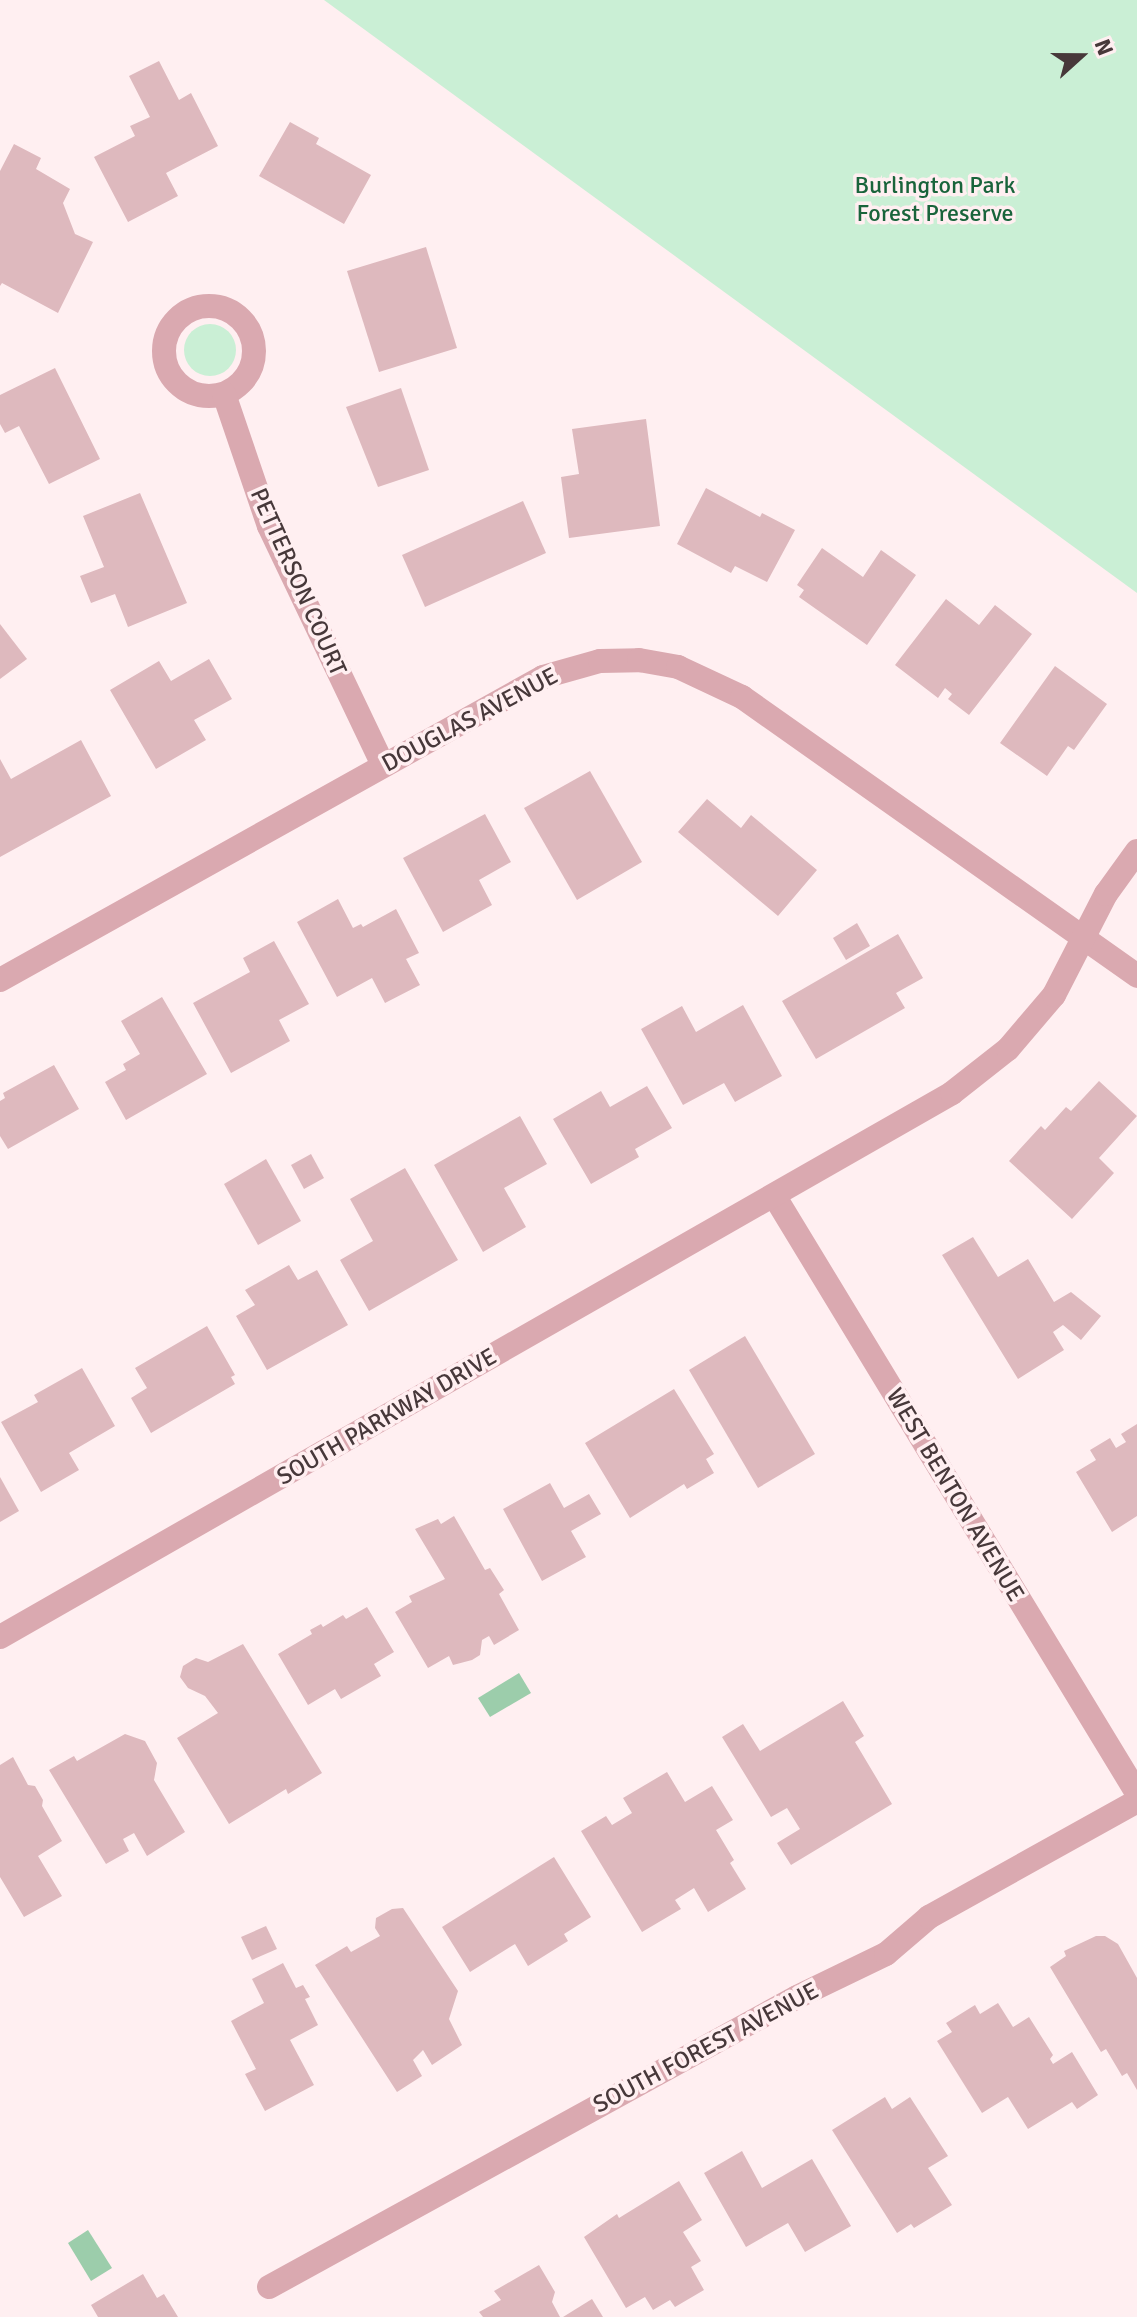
<!DOCTYPE html>
<html>
<head>
<meta charset="utf-8">
<style>
	body { margin:0 }
	#map { position:relative; width:1137px; height:2317px; overflow:hidden; background:#ffeff1; font-family:Signika,sans-serif }
	div>[style] { position:absolute }
	.green>* { inset:0; background:#caefd5 }
	.round { border-radius:50% }
	.water>* { inset:0; background:#9ccdab }
	.building>* { inset:0; background:#deb9be }
	.minor>* { height:24px; margin:-12px; padding:0 12px; transform-origin:12px; border-radius:12px; background:#daa9b0 }
	.minor>.ring { margin:-12px; padding:0; box-sizing:content-box; background:none; border:24px solid #daa9b0; border-radius:50% }
	span { translate:-50% -50%; white-space:nowrap; text-align:center; line-height:1.15; -webkit-text-stroke:7px #ffeff1; paint-order:stroke }
	.park-label { font-size:24px; color:#19643b }
	.street-label { font-size:24px; color:#47383a }
	.north { position:absolute; left:1041px; top:16px; width:80px; height:80px; -webkit-text-stroke:6px #ffeff1; paint-order:stroke; rotate:69deg; font-size:22px; font-weight:700; line-height:32px; text-align:center; color:#47383a }
	.north::after { content:''; display:block; margin:auto; width:28px; height:36px; background:#47383a; clip-path:polygon(50% 0,100% 100%,50% 72%,0 100%) }
</style>
</head>
<body>
<div id="map">
	<div class="green">
		<div style="clip-path:polygon(324px 0,1137px 0,1137px 593px)"></div>
		<div class="round" style="left:184px;top:324px;width:52px;height:52px"></div>
	</div>
	<div class="water">
		<div style="clip-path:polygon(519px 1673px,531px 1693px,490px 1717px,478px 1698px)"></div>
		<div style="clip-path:polygon(88px 2230px,112px 2268px,91px 2281px,68px 2243px)"></div>
	</div>
	<div class="building">
		<div style="clip-path:polygon(159px 61px,179px 100px,191px 93px,218px 146px,166px 173px,178px 196px,128px 222px,94px 157px,135px 136px,130px 126px,150px 117px,129px 76px)"></div>
		<div style="clip-path:polygon(290px 122px,319px 138px,316px 144px,371px 175px,344px 224px,259px 176px)"></div>
		<div style="clip-path:polygon(14px 144px,41px 158px,36px 169px,70px 189px,63px 203px,75px 234px,93px 242px,58px 313px,2px 283px,0 286px,0 171px)"></div>
		<div style="clip-path:polygon(426px 247px,457px 348px,379px 372px,347px 271px)"></div>
		<div style="clip-path:polygon(55px 368px,100px 459px,49px 484px,19px 426px,5px 433px,0 424px,0 395px)"></div>
		<div style="clip-path:polygon(401px 388px,429px 470px,378px 487px,346px 407px)"></div>
		<div style="clip-path:polygon(646px 419px,660px 526px,569px 538px,561px 477px,579px 474px,572px 429px)"></div>
		<div style="clip-path:polygon(706px 488px,760px 517px,762px 513px,795px 530px,767px 582px,735px 566px,731px 573px,677px 544px)"></div>
		<div style="clip-path:polygon(140px 493px,187px 603px,128px 627px,115px 594px,91px 603px,80px 576px,104px 567px,83px 516px)"></div>
		<div style="clip-path:polygon(523px 501px,546px 553px,425px 607px,402px 555px)"></div>
		<div style="clip-path:polygon(822px 548px,863px 577px,881px 550px,916px 575px,867px 645px,799px 597px,804px 590px,797px 585px)"></div>
		<div style="clip-path:polygon(946px 599px,979px 625px,995px 605px,1032px 634px,969px 715px,948px 699px,952px 694px,945px 688px,938px 698px,895px 665px)"></div>
		<div style="clip-path:polygon(0 624px,27px 659px,0 679px)"></div>
		<div style="clip-path:polygon(209px 659px,232px 699px,194px 720px,206px 740px,156px 769px,110px 690px,159px 661px,171px 681px)"></div>
		<div style="clip-path:polygon(1055px 666px,1107px 704px,1074px 750px,1068px 746px,1047px 776px,1000px 743px)"></div>
		<div style="clip-path:polygon(81px 740px,111px 796px,0 857px,0 759px,11px 779px)"></div>
		<div style="clip-path:polygon(590px 771px,642px 862px,577px 900px,524px 808px)"></div>
		<div style="clip-path:polygon(707px 799px,741px 828px,751px 815px,817px 870px,778px 916px,678px 832px)"></div>
		<div style="clip-path:polygon(485px 814px,511px 862px,479px 880px,492px 905px,443px 932px,403px 858px)"></div>
		<div style="clip-path:polygon(338px 899px,353px 928px,361px 924px,363px 927px,396px 909px,419px 953px,406px 959px,420px 985px,385px 1003px,372px 978px,337px 997px,297px 922px)"></div>
		<div style="clip-path:polygon(857px 923px,870px 946px,846px 960px,833px 938px)"></div>
		<div style="clip-path:polygon(898px 934px,923px 978px,896px 993px,905px 1008px,816px 1059px,782px 1001px)"></div>
		<div style="clip-path:polygon(274px 941px,309px 1004px,279px 1020px,290px 1041px,231px 1073px,193px 1003px,250px 972px,243px 958px)"></div>
		<div style="clip-path:polygon(162px 997px,207px 1074px,126px 1120px,105px 1082px,126px 1070px,123px 1064px,140px 1054px,121px 1021px)"></div>
		<div style="clip-path:polygon(743px 1005px,782px 1076px,735px 1102px,724px 1083px,683px 1105px,641px 1029px,682px 1006px,696px 1032px)"></div>
		<div style="clip-path:polygon(54px 1065px,79px 1109px,8px 1149px,0 1136px,0 1101px,5px 1098px,3px 1093px)"></div>
		<div style="clip-path:polygon(1099px 1081px,1137px 1116px,1099px 1158px,1114px 1173px,1072px 1219px,1009px 1161px,1041px 1126px,1045px 1130px,1066px 1107px,1071px 1111px)"></div>
		<div style="clip-path:polygon(647px 1086px,672px 1128px,635px 1149px,639px 1157px,591px 1184px,553px 1119px,601px 1091px,610px 1107px)"></div>
		<div style="clip-path:polygon(520px 1116px,547px 1164px,504px 1188px,526px 1227px,483px 1252px,434px 1165px)"></div>
		<div style="clip-path:polygon(311px 1154px,324px 1178px,304px 1189px,291px 1165px)"></div>
		<div style="clip-path:polygon(266px 1159px,301px 1221px,258px 1245px,224px 1184px)"></div>
		<div style="clip-path:polygon(405px 1168px,458px 1260px,369px 1311px,340px 1260px,373px 1241px,350px 1199px)"></div>
		<div style="clip-path:polygon(973px 1237px,998px 1277px,1028px 1259px,1054px 1302px,1071px 1292px,1101px 1316px,1081px 1340px,1063px 1325px,1053px 1332px,1064px 1350px,1018px 1379px,942px 1255px)"></div>
		<div style="clip-path:polygon(289px 1265px,298px 1280px,317px 1270px,348px 1325px,267px 1370px,236px 1316px,255px 1305px,245px 1290px)"></div>
		<div style="clip-path:polygon(207px 1326px,235px 1375px,231px 1377px,235px 1384px,151px 1433px,131px 1398px,147px 1388px,135px 1368px)"></div>
		<div style="clip-path:polygon(745px 1336px,815px 1454px,758px 1488px,689px 1370px)"></div>
		<div style="clip-path:polygon(82px 1368px,115px 1426px,69px 1453px,79px 1470px,41px 1492px,1px 1422px,38px 1402px,34px 1395px)"></div>
		<div style="clip-path:polygon(674px 1389px,714px 1454px,706px 1459px,714px 1473px,687px 1489px,684px 1484px,630px 1518px,585px 1443px)"></div>
		<div style="clip-path:polygon(1137px 1424px,1137px 1516px,1112px 1532px,1076px 1472px,1096px 1460px,1090px 1450px,1110px 1438px,1116px 1448px,1126px 1442px,1121px 1434px)"></div>
		<div style="clip-path:polygon(0 1477px,19px 1511px,0 1522px)"></div>
		<div style="clip-path:polygon(550px 1483px,564px 1508px,589px 1494px,601px 1514px,571px 1531px,586px 1557px,542px 1581px,503px 1509px)"></div>
		<div style="clip-path:polygon(454px 1516px,485px 1570px,490px 1568px,504px 1590px,499px 1594px,519px 1630px,494px 1645px,489px 1636px,482px 1640px,480px 1655px,472px 1660px,453px 1665px,449px 1656px,428px 1668px,395px 1612px,412px 1602px,409px 1596px,445px 1579px,415px 1529px,438px 1519px,441px 1524px)"></div>
		<div style="clip-path:polygon(367px 1607px,394px 1652px,374px 1664px,381px 1676px,341px 1699px,335px 1689px,308px 1705px,278px 1654px,312px 1634px,310px 1630px,321px 1624px,323px 1627px,343px 1615px,346px 1619px)"></div>
		<div style="clip-path:polygon(243px 1644px,322px 1773px,288px 1794px,286px 1789px,229px 1824px,177px 1738px,218px 1713px,205px 1696px,188px 1688px,180px 1677px,183px 1666px,196px 1658px,208px 1662px)"></div>
		<div style="clip-path:polygon(843px 1701px,864px 1736px,855px 1742px,892px 1804px,791px 1865px,777px 1843px,800px 1829px,787px 1808px,771px 1817px,722px 1737px,743px 1724px,760px 1751px)"></div>
		<div style="clip-path:polygon(125px 1734px,145px 1741px,157px 1763px,154px 1780px,185px 1832px,147px 1856px,134px 1833px,123px 1839px,129px 1851px,106px 1864px,49px 1770px,74px 1756px,77px 1761px)"></div>
		<div style="clip-path:polygon(13px 1757px,28px 1785px,35px 1786px,43px 1800px,42px 1806px,62px 1841px,38px 1856px,62px 1896px,24px 1917px,0 1877px,0 1765px)"></div>
		<div style="clip-path:polygon(667px 1772px,685px 1802px,712px 1786px,733px 1820px,716px 1830px,734px 1860px,730px 1863px,746px 1889px,708px 1912px,694px 1888px,675px 1900px,681px 1909px,642px 1932px,581px 1831px,606px 1816px,612px 1825px,632px 1813px,623px 1798px)"></div>
		<div style="clip-path:polygon(554px 1857px,591px 1917px,564px 1934px,568px 1941px,528px 1966px,515px 1944px,470px 1972px,442px 1927px)"></div>
		<div style="clip-path:polygon(403px 1908px,458px 1991px,449px 2019px,462px 2045px,432px 2065px,423px 2050px,413px 2060px,422px 2076px,397px 2092px,315px 1965px,347px 1946px,351px 1952px,380px 1936px,375px 1928px,376px 1918px,392px 1909px)"></div>
		<div style="clip-path:polygon(266px 1926px,277px 1949px,252px 1960px,241px 1937px)"></div>
		<div style="clip-path:polygon(1096px 1936px,1105px 1936px,1118px 1944px,1137px 1978px,1137px 2090px,1127px 2073px,1122px 2076px,1106px 2049px,1101px 2052px,1050px 1967px,1066px 1956px,1064px 1951px)"></div>
		<div style="clip-path:polygon(283px 1963px,296px 1988px,303px 1985px,310px 1997px,305px 1999px,318px 2025px,290px 2040px,314px 2085px,265px 2111px,245px 2074px,256px 2069px,231px 2021px,264px 2003px,252px 1979px)"></div>
		<div style="clip-path:polygon(998px 2003px,1013px 2027px,1029px 2017px,1053px 2055px,1050px 2059px,1053px 2064px,1072px 2052px,1098px 2095px,1077px 2109px,1072px 2102px,1028px 2129px,1008px 2097px,982px 2113px,937px 2041px,952px 2032px,946px 2023px,975px 2005px,980px 2014px)"></div>
		<div style="clip-path:polygon(885px 2097px,892px 2109px,910px 2097px,948px 2156px,928px 2168px,952px 2205px,914px 2228px,911px 2224px,897px 2233px,832px 2130px)"></div>
		<div style="clip-path:polygon(742px 2151px,762px 2188px,812px 2159px,851px 2226px,805px 2252px,788px 2223px,746px 2247px,704px 2173px)"></div>
		<div style="clip-path:polygon(679px 2181px,702px 2220px,683px 2232px,701px 2261px,691px 2267px,704px 2290px,675px 2307px,670px 2300px,653px 2310px,645px 2297px,626px 2308px,584px 2237px,617px 2214px,619px 2218px)"></div>
		<div style="clip-path:polygon(539px 2265px,555px 2292px,552px 2302px,560px 2317px,483px 2317px,479px 2312px,501px 2300px,494px 2291px)"></div>
		<div style="clip-path:polygon(143px 2274px,157px 2298px,164px 2294px,178px 2317px,98px 2317px,91px 2305px)"></div>
		<div style="clip-path:polygon(592px 2299px,603px 2317px,563px 2317px)"></div>
	</div>
	<div class="minor">
		<div class="ring" style="left:164px;top:306px;width:66px;height:66px"></div>
		<div style="left:224px;top:394px;width:139px;rotate:71.2deg"></div>
		<div style="left:269px;top:526px;width:265px;rotate:64.5deg"></div>
		<div style="left:0;top:980px;width:622px;rotate:-29.16deg"></div>
		<div style="left:543px;top:677px;width:59px;rotate:-15.7deg"></div>
		<div style="left:600px;top:661px;width:39px;rotate:-1deg"></div>
		<div style="left:639px;top:660px;width:40px;rotate:10deg"></div>
		<div style="left:678px;top:667px;width:71px;rotate:25.1deg"></div>
		<div style="left:742px;top:697px;width:484px;rotate:35.2deg"></div>
		<div style="left:775px;top:1197px;width:697px;rotate:58.73deg"></div>
		<div style="left:0;top:1637px;width:1096px;rotate:-29.74deg"></div>
		<div style="left:952px;top:1093px;width:71px;rotate:-38.2deg"></div>
		<div style="left:1008px;top:1049px;width:71px;rotate:-49.6deg"></div>
		<div style="left:1054px;top:995px;width:114px;rotate:-62.8deg"></div>
		<div style="left:1106px;top:894px;width:53px;rotate:-54.2deg"></div>
		<div style="left:269px;top:2287px;width:602px;rotate:-28.78deg"></div>
		<div style="left:797px;top:1997px;width:99px;rotate:-25.8deg"></div>
		<div style="left:886px;top:1954px;width:57px;rotate:-40.7deg"></div>
		<div style="left:929px;top:1917px;width:238px;rotate:-29.1deg"></div>
	</div>
	<div class="park-label">
		<span style="left:935px;top:200px">Burlington Park<br>Forest Preserve</span>
	</div>
	<div class="street-label">
		<span style="left:298px;top:582px;rotate:66deg">PETTERSON COURT</span>
		<span style="left:470px;top:720px;rotate:-28deg">DOUGLAS AVENUE</span>
		<span style="left:387px;top:1417px;rotate:-30deg">SOUTH PARKWAY DRIVE</span>
		<span style="left:955px;top:1495px;rotate:59deg">WEST BENTON AVENUE</span>
		<span style="left:706px;top:2048px;rotate:-28deg">SOUTH FOREST AVENUE</span>
	</div>
	<div class="north">N</div>
</div>
</body>
</html>
